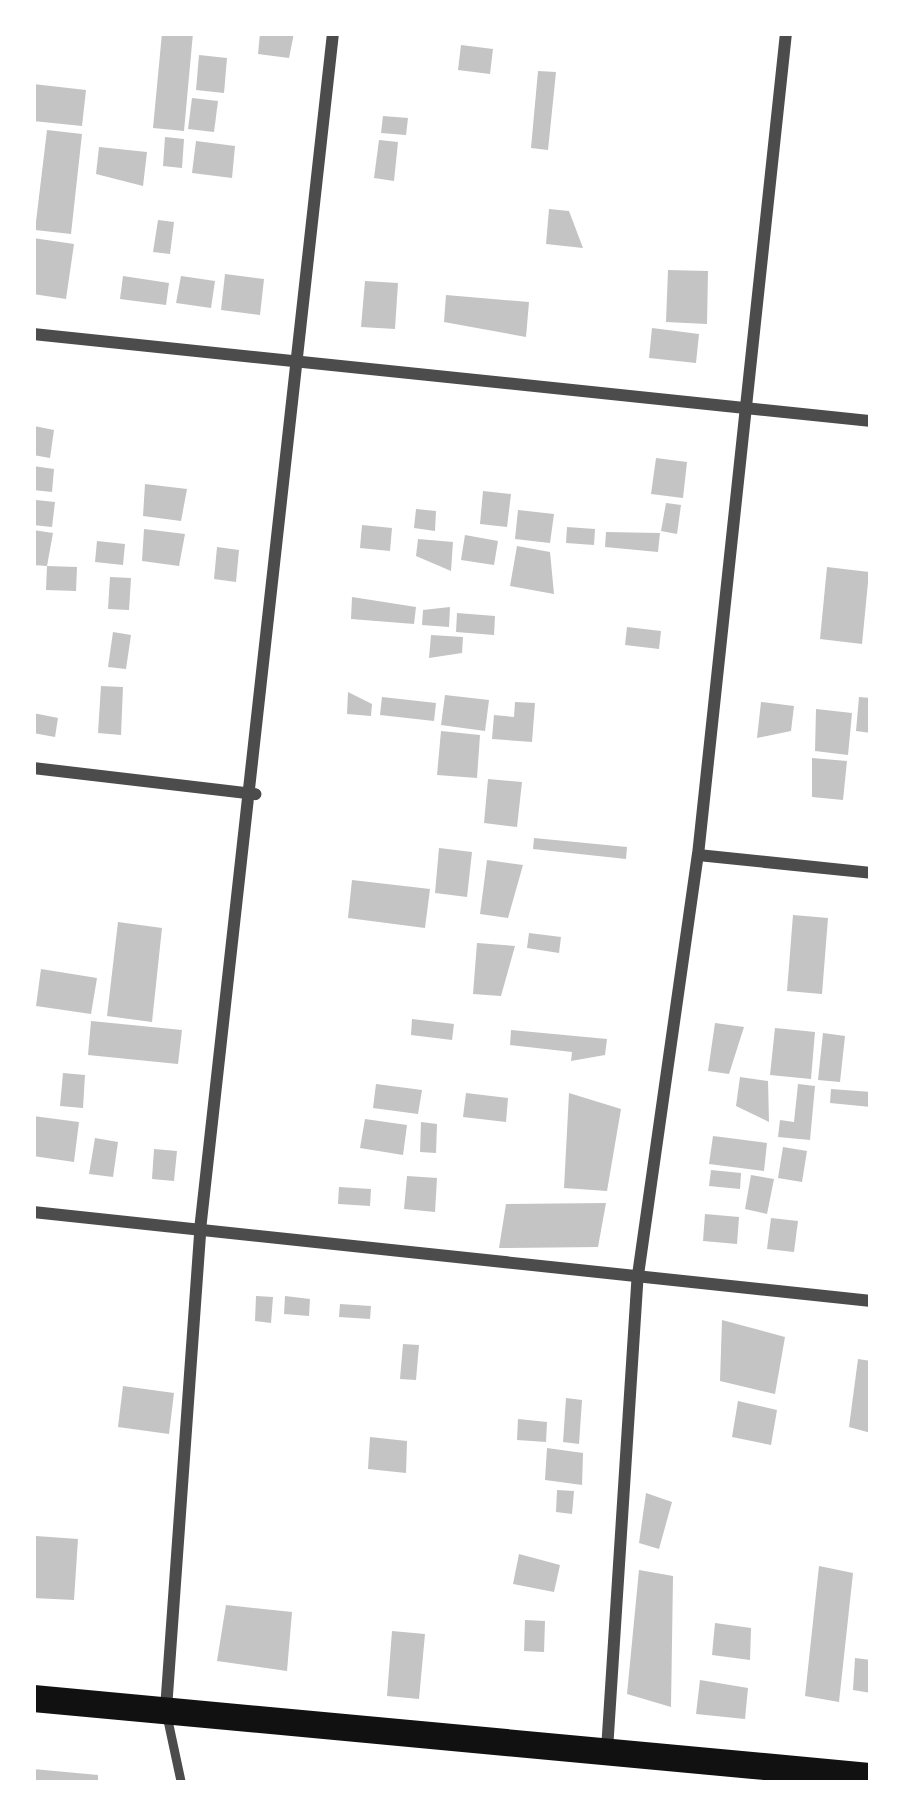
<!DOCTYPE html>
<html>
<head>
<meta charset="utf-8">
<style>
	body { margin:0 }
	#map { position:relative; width:904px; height:1816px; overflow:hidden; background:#fff; font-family:Barlow,sans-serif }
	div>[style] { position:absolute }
	.building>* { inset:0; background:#c4c4c4 }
	.service>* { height:9px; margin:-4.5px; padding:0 4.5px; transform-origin:4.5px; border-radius:4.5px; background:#4c4c4c }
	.minor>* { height:12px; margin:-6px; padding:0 6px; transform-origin:6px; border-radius:6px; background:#4c4c4c }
	.primary>* { height:27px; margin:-13.5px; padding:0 13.5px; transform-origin:13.5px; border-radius:13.5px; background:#111 }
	span { translate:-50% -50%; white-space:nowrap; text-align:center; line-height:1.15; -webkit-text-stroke:10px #fff; paint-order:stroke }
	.frame { position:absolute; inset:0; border:36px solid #fff; pointer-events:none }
</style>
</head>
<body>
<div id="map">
	<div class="building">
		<div style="clip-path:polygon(162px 33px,193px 33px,184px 131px,153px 128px)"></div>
		<div style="clip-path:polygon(260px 33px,294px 33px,289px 58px,258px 54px)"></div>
		<div style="clip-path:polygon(461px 45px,493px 49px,490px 74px,458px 70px)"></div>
		<div style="clip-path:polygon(199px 55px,227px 58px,224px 93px,196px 90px)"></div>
		<div style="clip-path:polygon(538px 71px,556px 72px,548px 150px,531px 148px)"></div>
		<div style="clip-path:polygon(33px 84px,86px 90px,82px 126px,33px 121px)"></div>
		<div style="clip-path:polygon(192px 98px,218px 101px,214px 132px,188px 129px)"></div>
		<div style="clip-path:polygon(383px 116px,408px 118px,406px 135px,381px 133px)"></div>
		<div style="clip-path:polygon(47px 130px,82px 134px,71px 234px,35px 230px)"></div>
		<div style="clip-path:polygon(165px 137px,184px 139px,182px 168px,163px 166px)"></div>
		<div style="clip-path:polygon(379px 140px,398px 142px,394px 181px,374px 178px)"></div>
		<div style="clip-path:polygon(196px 141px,235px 146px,232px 178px,192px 173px)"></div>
		<div style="clip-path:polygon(99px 147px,147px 152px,143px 186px,96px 174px)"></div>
		<div style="clip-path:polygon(549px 209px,569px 211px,583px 248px,546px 244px)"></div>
		<div style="clip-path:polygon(158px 220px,174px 222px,170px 254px,153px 252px)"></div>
		<div style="clip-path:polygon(33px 238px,74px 244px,66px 299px,33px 294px)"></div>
		<div style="clip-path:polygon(668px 270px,708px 271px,707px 324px,666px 322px)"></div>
		<div style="clip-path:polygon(225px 274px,264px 279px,260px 315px,221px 310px)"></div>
		<div style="clip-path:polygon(123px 276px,169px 283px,166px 305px,120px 299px)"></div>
		<div style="clip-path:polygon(181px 276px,215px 281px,211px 308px,176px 303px)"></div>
		<div style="clip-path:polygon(365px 281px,398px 283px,395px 329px,361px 327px)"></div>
		<div style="clip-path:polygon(446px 295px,529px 302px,526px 337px,444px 322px)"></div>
		<div style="clip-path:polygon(652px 328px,699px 334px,696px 363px,649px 358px)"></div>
		<div style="clip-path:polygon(34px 426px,54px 430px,50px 458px,33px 455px)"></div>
		<div style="clip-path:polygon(656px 458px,687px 462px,683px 498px,651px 494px)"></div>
		<div style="clip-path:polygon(33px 466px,54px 469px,52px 492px,33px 490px)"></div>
		<div style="clip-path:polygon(145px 484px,187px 489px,181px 521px,143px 516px)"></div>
		<div style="clip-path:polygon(483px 491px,511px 494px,507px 527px,480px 524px)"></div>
		<div style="clip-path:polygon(36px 500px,55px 502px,52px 527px,33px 525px)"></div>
		<div style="clip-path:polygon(666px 503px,681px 505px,677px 534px,661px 531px)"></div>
		<div style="clip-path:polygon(416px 509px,436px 511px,435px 531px,414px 528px)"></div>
		<div style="clip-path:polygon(518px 510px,554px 514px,550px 543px,515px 539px)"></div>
		<div style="clip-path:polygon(362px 525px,392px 528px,390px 551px,360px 548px)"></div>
		<div style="clip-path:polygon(567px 527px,595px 529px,594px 545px,566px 543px)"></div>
		<div style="clip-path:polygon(144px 529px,185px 534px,179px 566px,142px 561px)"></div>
		<div style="clip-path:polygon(33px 530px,53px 533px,47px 566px,33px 565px)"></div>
		<div style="clip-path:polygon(606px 532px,660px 533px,658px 552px,605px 547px)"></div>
		<div style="clip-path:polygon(465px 535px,498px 541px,494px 565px,461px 560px)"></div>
		<div style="clip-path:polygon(418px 539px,453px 542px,451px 571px,416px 556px)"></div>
		<div style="clip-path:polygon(97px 541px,125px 544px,123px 565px,95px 562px)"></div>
		<div style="clip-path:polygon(517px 546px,550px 552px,554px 594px,510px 586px)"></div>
		<div style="clip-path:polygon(217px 547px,239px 550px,236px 582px,214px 579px)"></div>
		<div style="clip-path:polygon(47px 566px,77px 567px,76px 591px,46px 590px)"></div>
		<div style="clip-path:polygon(827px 567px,869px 572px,862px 644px,820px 639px)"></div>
		<div style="clip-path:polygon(110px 577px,131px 578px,129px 610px,108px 609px)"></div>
		<div style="clip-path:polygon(352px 597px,416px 607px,414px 624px,351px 619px)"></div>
		<div style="clip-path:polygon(450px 607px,449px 627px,422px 625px,423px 610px)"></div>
		<div style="clip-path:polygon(457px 613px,495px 616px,494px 635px,456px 632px)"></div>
		<div style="clip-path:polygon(627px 627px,661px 631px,659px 649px,625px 645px)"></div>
		<div style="clip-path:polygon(113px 632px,131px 635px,126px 669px,108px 667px)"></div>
		<div style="clip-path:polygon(431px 635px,463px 637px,462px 653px,429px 658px)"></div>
		<div style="clip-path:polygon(101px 686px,123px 687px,121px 735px,98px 733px)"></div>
		<div style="clip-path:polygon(348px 692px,372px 704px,371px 716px,347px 714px)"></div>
		<div style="clip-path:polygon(445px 695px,489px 700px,485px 731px,441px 725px)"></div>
		<div style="clip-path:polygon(382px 697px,436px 703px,434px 721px,380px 715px)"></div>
		<div style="clip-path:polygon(859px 697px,871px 698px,871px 733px,856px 731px)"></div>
		<div style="clip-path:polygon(515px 702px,535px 703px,532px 742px,492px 739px,494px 715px,514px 717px)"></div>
		<div style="clip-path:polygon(761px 702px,794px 706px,791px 731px,757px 738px)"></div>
		<div style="clip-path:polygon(816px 709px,852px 713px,848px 755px,815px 751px)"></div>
		<div style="clip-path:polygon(33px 713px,58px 718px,55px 737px,33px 733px)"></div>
		<div style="clip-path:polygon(441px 731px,480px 735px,477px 778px,437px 775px)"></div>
		<div style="clip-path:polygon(812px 758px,847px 761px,843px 800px,812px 797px)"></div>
		<div style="clip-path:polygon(488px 779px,522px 782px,517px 827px,484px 823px)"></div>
		<div style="clip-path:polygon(534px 838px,627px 847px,626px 859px,533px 849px)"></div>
		<div style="clip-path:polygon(439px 848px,472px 852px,467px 897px,435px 893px)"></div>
		<div style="clip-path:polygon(487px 860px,523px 865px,508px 918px,480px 914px)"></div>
		<div style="clip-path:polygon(352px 880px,430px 889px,425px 928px,348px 918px)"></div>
		<div style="clip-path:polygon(793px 915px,828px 918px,822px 994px,787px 991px)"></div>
		<div style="clip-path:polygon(118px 922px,162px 928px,152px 1022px,107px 1016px)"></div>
		<div style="clip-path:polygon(529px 933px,561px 937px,559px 953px,527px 948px)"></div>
		<div style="clip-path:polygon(477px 943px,515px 946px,501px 996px,473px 994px)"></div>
		<div style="clip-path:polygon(41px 969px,97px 978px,91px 1014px,36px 1006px)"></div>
		<div style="clip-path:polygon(412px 1019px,454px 1024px,452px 1040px,411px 1035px)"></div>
		<div style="clip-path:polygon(91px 1021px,182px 1030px,178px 1064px,88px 1055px)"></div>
		<div style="clip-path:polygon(715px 1023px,744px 1027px,729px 1074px,708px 1071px)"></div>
		<div style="clip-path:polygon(775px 1028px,815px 1032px,811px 1079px,770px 1075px)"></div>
		<div style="clip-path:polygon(511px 1030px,607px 1039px,605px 1055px,571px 1061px,572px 1052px,510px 1045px)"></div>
		<div style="clip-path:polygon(823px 1033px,845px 1036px,840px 1082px,818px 1080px)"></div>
		<div style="clip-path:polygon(63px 1073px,85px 1075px,83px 1108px,60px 1106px)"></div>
		<div style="clip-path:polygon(740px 1077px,768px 1081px,769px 1122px,736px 1106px)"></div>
		<div style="clip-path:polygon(376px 1084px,422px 1090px,418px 1114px,373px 1108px)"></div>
		<div style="clip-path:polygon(798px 1084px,815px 1086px,810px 1140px,778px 1137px,780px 1120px,794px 1122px)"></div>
		<div style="clip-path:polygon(831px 1089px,871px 1092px,871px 1107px,830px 1103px)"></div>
		<div style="clip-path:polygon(466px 1093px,508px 1098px,506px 1122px,463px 1117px)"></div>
		<div style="clip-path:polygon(569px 1093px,621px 1109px,607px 1191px,564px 1188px)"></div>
		<div style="clip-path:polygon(33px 1116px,79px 1122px,74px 1162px,33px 1156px)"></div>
		<div style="clip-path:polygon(365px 1119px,407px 1125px,403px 1155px,360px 1148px)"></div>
		<div style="clip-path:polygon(421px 1122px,437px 1124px,436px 1153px,420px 1152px)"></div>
		<div style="clip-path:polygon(713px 1136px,767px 1143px,764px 1171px,709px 1164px)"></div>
		<div style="clip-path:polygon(95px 1138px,118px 1142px,113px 1177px,89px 1174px)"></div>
		<div style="clip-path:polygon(783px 1147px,807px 1151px,802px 1182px,778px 1178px)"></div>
		<div style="clip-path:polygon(154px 1149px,177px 1151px,174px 1181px,152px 1179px)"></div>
		<div style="clip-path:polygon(711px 1170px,741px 1173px,740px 1189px,709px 1186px)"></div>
		<div style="clip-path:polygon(751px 1175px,774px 1179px,767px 1214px,745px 1209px)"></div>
		<div style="clip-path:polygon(407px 1176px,437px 1178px,435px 1212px,404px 1209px)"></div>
		<div style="clip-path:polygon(339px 1187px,371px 1189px,370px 1206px,338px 1204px)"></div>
		<div style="clip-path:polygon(606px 1203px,598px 1247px,499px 1248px,506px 1204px)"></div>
		<div style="clip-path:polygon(705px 1214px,739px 1217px,737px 1244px,703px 1241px)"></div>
		<div style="clip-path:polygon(771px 1218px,798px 1221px,794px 1252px,767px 1249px)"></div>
		<div style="clip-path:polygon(256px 1296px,273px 1297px,271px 1323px,255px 1321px)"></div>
		<div style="clip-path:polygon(285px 1296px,310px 1299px,309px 1316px,284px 1314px)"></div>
		<div style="clip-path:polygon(340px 1304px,371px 1306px,370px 1319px,339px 1317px)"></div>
		<div style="clip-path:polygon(722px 1320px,785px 1337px,775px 1394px,720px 1381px)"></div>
		<div style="clip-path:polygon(403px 1344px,419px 1345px,416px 1380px,400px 1379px)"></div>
		<div style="clip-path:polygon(858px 1359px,871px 1361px,871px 1433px,849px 1427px)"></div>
		<div style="clip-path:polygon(123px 1386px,174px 1393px,169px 1434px,118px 1427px)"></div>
		<div style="clip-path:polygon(566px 1398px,582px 1400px,579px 1444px,563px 1442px)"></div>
		<div style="clip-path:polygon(738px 1401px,777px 1410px,771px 1445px,732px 1437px)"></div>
		<div style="clip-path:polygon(518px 1419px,547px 1422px,546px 1442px,517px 1440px)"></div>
		<div style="clip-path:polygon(370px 1437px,407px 1441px,406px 1473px,368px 1469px)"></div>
		<div style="clip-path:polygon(547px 1448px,583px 1453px,582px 1485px,545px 1480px)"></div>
		<div style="clip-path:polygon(557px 1490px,574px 1491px,572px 1514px,556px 1512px)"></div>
		<div style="clip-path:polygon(646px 1493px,672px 1502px,659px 1549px,639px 1543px)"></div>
		<div style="clip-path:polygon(36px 1536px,78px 1539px,74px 1600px,33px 1598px)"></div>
		<div style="clip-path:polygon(519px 1554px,560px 1565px,554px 1592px,513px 1584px)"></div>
		<div style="clip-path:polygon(819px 1566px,853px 1573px,839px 1702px,805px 1696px)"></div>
		<div style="clip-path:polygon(639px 1570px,673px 1576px,671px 1707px,627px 1694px)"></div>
		<div style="clip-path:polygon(226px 1605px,292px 1612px,287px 1671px,217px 1661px)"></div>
		<div style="clip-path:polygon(525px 1620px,545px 1621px,544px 1652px,524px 1651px)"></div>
		<div style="clip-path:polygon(715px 1623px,751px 1628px,750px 1660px,712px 1655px)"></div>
		<div style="clip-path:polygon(392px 1631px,425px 1634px,419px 1699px,387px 1696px)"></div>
		<div style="clip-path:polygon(855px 1658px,871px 1660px,871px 1693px,853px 1690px)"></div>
		<div style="clip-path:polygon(700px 1680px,748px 1688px,745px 1719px,696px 1714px)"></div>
		<div style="clip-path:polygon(33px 1769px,98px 1775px,98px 1783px,33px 1783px)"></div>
	</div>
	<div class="service">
		<div style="left:166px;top:1713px;width:72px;rotate:77.9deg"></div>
	</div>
	<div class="minor">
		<div style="left:33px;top:334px;width:843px;rotate:5.93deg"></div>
		<div style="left:33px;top:768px;width:224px;rotate:6.7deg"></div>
		<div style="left:698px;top:855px;width:174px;rotate:5.9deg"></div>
		<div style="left:33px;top:1212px;width:843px;rotate:6.06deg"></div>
		<div style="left:166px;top:1709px;width:480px;rotate:-85.9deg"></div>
		<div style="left:200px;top:1230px;width:1204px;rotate:-83.66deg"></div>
		<div style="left:607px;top:1750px;width:476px;rotate:-86.3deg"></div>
		<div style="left:638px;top:1275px;width:424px;rotate:-81.9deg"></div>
		<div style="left:698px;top:855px;width:827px;rotate:-83.89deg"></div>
	</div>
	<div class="primary">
		<div style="left:33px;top:1698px;width:842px;rotate:5.32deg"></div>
	</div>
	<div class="frame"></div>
</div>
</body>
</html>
